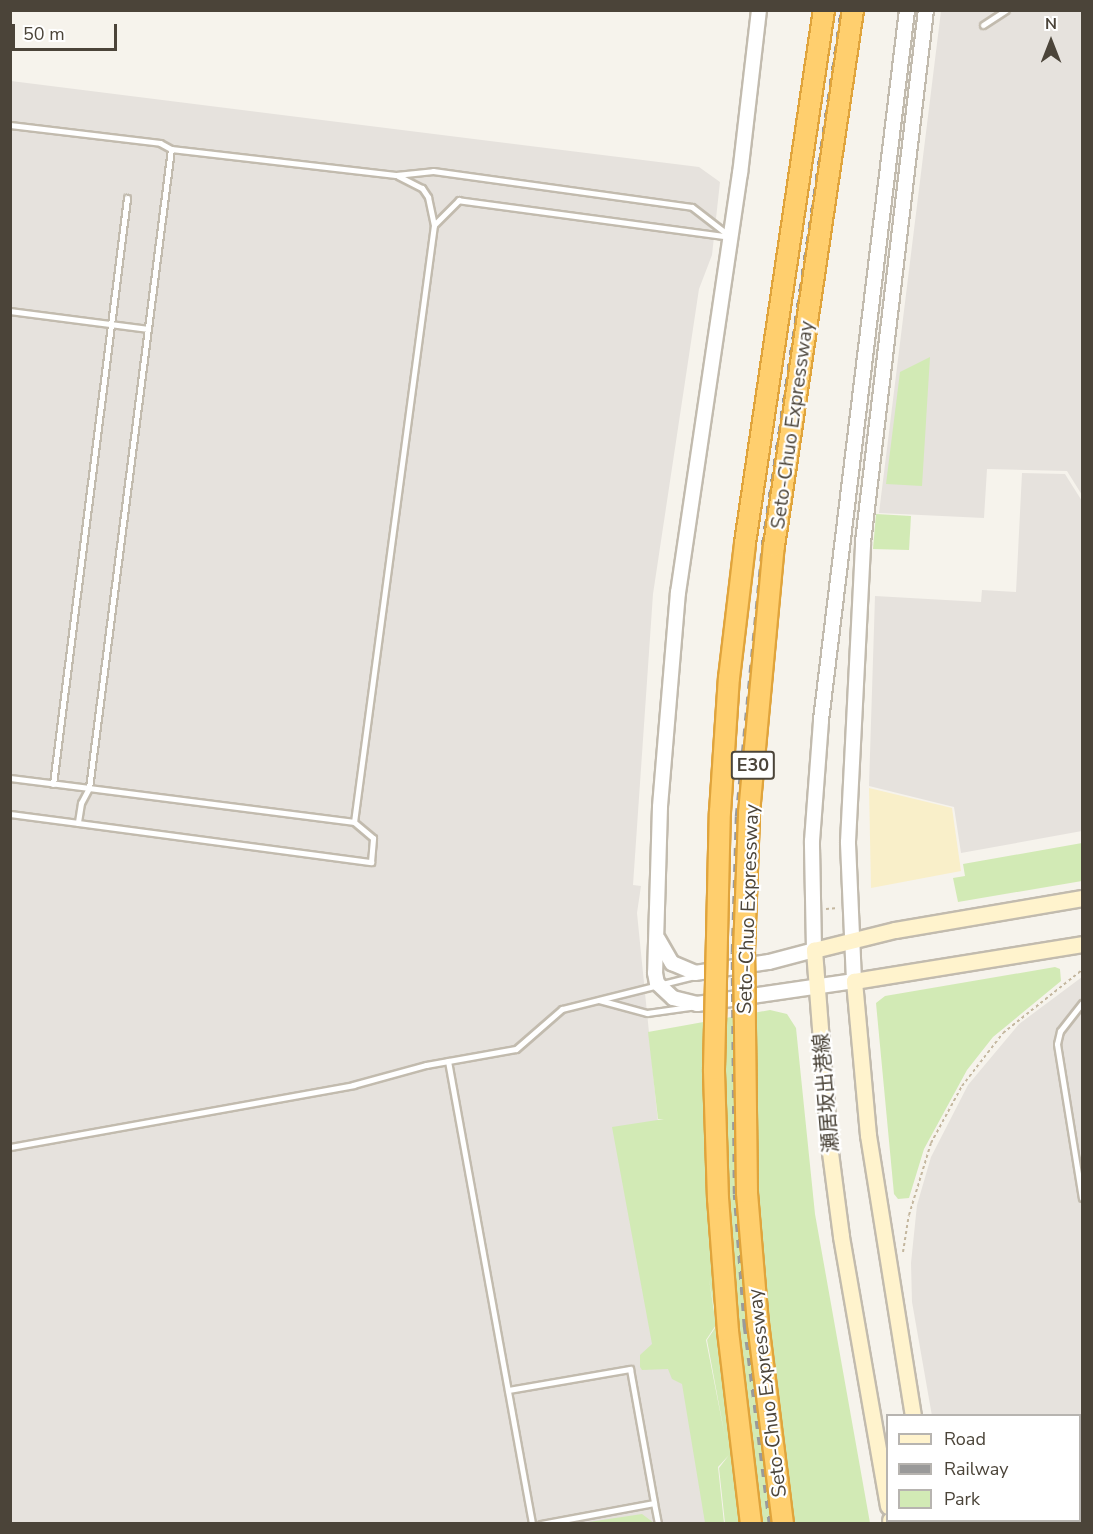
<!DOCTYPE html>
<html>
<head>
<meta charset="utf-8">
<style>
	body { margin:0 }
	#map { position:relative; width:1093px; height:1534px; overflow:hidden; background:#f6f3ec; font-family:"Nunito Sans","Noto Sans JP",sans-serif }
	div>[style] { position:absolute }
	.industrial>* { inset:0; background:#e6e2dd }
	.green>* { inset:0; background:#d2eab5 }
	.sand>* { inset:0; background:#f9efc9 }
	.path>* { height:2px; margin-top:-1px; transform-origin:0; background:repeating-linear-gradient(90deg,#c4b79f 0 3px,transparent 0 6px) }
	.roads { filter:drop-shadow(2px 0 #c2bbae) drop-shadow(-2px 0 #c2bbae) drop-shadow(0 2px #c2bbae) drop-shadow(0 -2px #c2bbae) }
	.service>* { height:5px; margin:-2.5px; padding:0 2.5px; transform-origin:2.5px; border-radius:2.5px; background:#fff }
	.tertiary>* { height:14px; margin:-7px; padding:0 7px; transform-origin:7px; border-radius:7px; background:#fff }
	.secondary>* { height:15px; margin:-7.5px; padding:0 7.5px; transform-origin:7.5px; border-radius:7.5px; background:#fff3cd }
	.rail>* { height:4.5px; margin-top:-2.25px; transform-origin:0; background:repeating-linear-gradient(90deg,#9a9a9a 0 8px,transparent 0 16px) }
	.bridges { filter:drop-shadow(2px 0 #e0a43c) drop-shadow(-2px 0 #e0a43c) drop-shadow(0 2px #e0a43c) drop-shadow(0 -2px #e0a43c) }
	.motorway-bridge>* { height:20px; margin:-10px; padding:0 10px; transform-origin:10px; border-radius:10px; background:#ffcf6e }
	span { translate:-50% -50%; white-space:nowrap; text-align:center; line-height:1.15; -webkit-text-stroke:4.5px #fff; paint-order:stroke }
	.shield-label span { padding:2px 4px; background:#fff; border:2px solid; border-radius:4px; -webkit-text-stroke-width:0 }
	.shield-label { font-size:18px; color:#4b4439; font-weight:700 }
	.street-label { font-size:20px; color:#4b4439 }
	.frame { position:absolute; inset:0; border:12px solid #4b4439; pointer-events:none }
	.legend { position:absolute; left:886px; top:1414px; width:195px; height:108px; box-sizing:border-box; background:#fff; border:2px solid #b7b4b0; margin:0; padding:8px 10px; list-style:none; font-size:18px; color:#4b4439 }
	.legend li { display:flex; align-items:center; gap:12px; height:30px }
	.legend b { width:30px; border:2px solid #b7b4b0 }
	.north { position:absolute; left:1021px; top:12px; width:60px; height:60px; -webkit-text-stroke:4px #fff; paint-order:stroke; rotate:0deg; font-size:16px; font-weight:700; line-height:24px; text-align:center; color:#4b4439 }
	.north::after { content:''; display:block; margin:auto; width:21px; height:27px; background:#4b4439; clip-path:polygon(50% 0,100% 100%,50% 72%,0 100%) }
	.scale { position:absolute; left:12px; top:24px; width:105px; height:27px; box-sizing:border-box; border:3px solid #4b4439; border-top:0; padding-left:8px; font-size:18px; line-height:21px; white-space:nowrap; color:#4b4439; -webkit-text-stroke:4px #fff; paint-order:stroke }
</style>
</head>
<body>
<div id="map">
	<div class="industrial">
		<div style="clip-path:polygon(941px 11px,1082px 11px,1082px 495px,1067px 471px,987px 469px,984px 518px,879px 513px)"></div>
		<div style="clip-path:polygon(11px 81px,699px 167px,720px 182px,712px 255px,699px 289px,653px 594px,633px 885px,641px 886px,637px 913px,660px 1142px,718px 1523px,11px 1524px)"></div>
		<div style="clip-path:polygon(1022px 473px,1065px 474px,1082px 501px,1082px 831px,961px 853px,954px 807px,869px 786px,875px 596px,981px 602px,982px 590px,1016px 592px)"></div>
		<div style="clip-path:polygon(1082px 977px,1082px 1523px,951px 1524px,951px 1521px,1080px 1520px,1080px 1416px,932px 1416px,912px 1302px,911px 1263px,917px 1205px,931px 1157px,968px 1085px,1019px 1024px)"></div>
	</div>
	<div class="green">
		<div style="clip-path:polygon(930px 357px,922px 486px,886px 484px,900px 372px)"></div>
		<div style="clip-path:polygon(876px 514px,911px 516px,909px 550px,873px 549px)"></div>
		<div style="clip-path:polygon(1082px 843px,1082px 881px,958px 902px,953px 878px,965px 876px,963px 864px)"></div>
		<div style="clip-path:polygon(1055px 967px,1060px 969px,1061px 981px,993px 1037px,967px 1070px,924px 1149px,909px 1198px,898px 1199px,894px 1194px,876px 1003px,885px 996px)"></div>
		<div style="clip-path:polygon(evenodd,770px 1010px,787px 1014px,796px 1028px,815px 1214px,870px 1523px,725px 1523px,719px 1468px,729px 1455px,718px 1467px,724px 1523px,705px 1523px,682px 1384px,672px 1379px,668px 1369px,642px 1370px,640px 1367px,640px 1355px,652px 1344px,612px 1127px,664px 1119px,658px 1119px,648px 1032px,770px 1010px,709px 1279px,717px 1325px,707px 1340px,725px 1437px,706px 1340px,716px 1325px,709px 1279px)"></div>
		<div style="clip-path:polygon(642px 1514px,654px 1523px,582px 1523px)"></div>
	</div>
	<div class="sand">
		<div style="clip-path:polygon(869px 788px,952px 808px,961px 871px,871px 888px)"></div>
	</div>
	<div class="path">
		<div style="left:826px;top:909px;width:12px;rotate:-5deg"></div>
		<div style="left:903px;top:1252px;width:37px;rotate:-81deg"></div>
		<div style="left:909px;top:1215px;width:75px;rotate:-73deg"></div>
		<div style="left:931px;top:1143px;width:65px;rotate:-61.5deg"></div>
		<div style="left:962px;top:1086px;width:67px;rotate:-52.3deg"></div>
		<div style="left:1003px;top:1033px;width:101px;rotate:-38.6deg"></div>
	</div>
	<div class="roads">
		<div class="service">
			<div style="left:983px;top:25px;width:27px;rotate:-33deg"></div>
			<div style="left:10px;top:125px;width:151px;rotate:6.8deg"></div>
			<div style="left:160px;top:143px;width:13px;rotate:29deg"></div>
			<div style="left:171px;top:149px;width:226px;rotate:6.6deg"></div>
			<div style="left:396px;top:175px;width:37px;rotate:-6deg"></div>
			<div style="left:433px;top:171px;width:261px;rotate:7.9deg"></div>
			<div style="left:692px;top:207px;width:49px;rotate:37.6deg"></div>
			<div style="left:731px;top:237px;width:275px;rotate:-172.3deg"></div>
			<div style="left:459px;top:200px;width:35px;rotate:135deg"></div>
			<div style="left:434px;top:225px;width:602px;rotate:97.63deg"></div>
			<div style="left:354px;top:822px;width:267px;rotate:-172.7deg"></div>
			<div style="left:89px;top:788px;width:644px;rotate:-82.69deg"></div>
			<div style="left:398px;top:176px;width:27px;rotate:27deg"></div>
			<div style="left:422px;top:188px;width:11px;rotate:56deg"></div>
			<div style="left:428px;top:197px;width:29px;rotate:78deg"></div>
			<div style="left:10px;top:311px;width:139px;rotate:7.4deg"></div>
			<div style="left:10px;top:778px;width:80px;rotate:7.2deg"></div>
			<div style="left:89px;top:788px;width:17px;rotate:118deg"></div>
			<div style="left:81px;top:803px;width:20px;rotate:99deg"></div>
			<div style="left:78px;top:823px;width:296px;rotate:7.6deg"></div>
			<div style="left:371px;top:862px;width:24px;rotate:-85deg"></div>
			<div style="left:373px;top:838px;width:25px;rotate:-140deg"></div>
			<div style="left:53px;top:784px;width:591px;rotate:-82.8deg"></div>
			<div style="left:10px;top:814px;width:69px;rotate:7.5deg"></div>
			<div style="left:599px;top:1000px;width:50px;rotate:15.2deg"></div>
			<div style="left:647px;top:1013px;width:43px;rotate:-7.9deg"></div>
			<div style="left:1082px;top:1003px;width:36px;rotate:128deg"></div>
			<div style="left:1060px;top:1031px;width:13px;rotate:103deg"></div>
			<div style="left:1057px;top:1044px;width:156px;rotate:80.8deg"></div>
			<div style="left:448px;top:1061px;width:471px;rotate:79.7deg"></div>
			<div style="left:10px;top:1147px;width:349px;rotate:-10.2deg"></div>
			<div style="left:353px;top:1085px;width:76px;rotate:-15.3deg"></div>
			<div style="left:426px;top:1065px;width:91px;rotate:-10.1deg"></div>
			<div style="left:516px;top:1049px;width:61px;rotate:-41deg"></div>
			<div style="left:562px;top:1009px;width:136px;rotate:-14deg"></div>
			<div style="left:508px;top:1390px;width:124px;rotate:-9.8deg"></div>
			<div style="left:630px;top:1369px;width:136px;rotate:79.8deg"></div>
			<div style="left:541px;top:1524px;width:115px;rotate:-10.5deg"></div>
			<div style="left:654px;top:1503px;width:21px;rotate:79deg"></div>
		</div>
		<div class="tertiary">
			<div style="left:759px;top:10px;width:164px;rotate:96.6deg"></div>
			<div style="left:740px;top:173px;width:424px;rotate:98.4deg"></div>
			<div style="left:678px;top:592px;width:216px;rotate:94.8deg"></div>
			<div style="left:660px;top:807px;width:166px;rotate:91.7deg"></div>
			<div style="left:655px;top:973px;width:10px;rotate:79deg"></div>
			<div style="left:657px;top:983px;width:22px;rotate:43deg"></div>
			<div style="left:673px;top:998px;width:25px;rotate:14deg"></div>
			<div style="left:697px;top:1004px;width:159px;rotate:-8.3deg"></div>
			<div style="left:854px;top:981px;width:139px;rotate:-92.5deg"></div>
			<div style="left:848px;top:842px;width:300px;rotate:-87.1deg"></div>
			<div style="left:863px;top:542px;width:536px;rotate:-83.25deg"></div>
			<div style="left:658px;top:939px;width:28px;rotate:60deg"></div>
			<div style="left:672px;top:963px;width:25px;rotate:23deg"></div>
			<div style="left:695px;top:973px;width:75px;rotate:-8.5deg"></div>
			<div style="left:769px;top:962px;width:47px;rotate:-14.9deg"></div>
			<div style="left:814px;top:950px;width:109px;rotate:-91.1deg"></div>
			<div style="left:812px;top:841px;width:121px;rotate:-85.7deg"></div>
			<div style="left:821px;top:720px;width:715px;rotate:-83.09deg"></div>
		</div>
		<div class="secondary">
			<div style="left:913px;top:1416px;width:285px;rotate:-99.1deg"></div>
			<div style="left:868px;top:1135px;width:155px;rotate:-95.2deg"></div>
			<div style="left:854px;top:981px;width:231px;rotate:-9.2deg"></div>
			<div style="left:888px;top:1506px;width:274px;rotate:-99.9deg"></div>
			<div style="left:841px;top:1236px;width:92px;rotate:-97.5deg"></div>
			<div style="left:829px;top:1145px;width:196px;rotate:-94.4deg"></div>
			<div style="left:814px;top:950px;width:83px;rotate:-13.9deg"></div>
			<div style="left:895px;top:930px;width:190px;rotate:-9.7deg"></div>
			<div style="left:890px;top:1520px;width:4px;rotate:76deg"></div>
			<div style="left:931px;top:1520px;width:4px;rotate:76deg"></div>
		</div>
	</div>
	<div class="rail">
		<div style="left:770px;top:1524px;width:199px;rotate:-97.2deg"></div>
		<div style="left:745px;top:1327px;width:133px;rotate:-94.3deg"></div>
		<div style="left:735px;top:1194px;width:242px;rotate:-90.5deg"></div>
		<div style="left:733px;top:952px;width:136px;rotate:-88.3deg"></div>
		<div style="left:737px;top:816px;width:272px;rotate:-84.5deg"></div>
		<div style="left:763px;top:545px;width:541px;rotate:-81.6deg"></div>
	</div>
	<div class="bridges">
		<div class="motorway-bridge">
			<div style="left:751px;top:1524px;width:194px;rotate:-96.8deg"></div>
			<div style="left:728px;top:1331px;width:132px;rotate:-94.3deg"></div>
			<div style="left:718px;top:1199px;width:130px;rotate:-91.8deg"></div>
			<div style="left:714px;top:1069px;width:257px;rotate:-88.7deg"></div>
			<div style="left:720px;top:812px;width:134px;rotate:-86.2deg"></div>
			<div style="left:729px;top:678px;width:136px;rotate:-83.2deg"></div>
			<div style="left:745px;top:543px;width:539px;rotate:-81.57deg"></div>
			<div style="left:783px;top:1524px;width:202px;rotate:-97.1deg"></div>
			<div style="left:758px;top:1324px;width:132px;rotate:-94.8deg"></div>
			<div style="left:747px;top:1192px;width:240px;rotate:-90.7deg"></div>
			<div style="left:744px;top:952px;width:139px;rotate:-87.9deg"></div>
			<div style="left:749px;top:813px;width:268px;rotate:-84.7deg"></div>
			<div style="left:774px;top:546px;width:542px;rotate:-81.62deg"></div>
		</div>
	</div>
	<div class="shield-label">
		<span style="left:753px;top:765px">E30</span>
	</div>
	<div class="street-label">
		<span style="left:792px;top:425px;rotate:-82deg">Seto-Chuo Expressway</span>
		<span style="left:748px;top:909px;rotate:-88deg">Seto-Chuo Expressway</span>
		<span style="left:826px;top:1093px;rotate:-95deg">瀬居坂出港線</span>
		<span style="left:767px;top:1393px;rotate:-97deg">Seto-Chuo Expressway</span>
	</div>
	<div class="frame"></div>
	<ul class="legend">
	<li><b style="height:8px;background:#fff3cd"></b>Road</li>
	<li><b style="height:8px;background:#9a9a9a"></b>Railway</li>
	<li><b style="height:16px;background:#d2eab5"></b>Park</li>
	</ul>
	<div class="north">N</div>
	<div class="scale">50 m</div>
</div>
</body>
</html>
